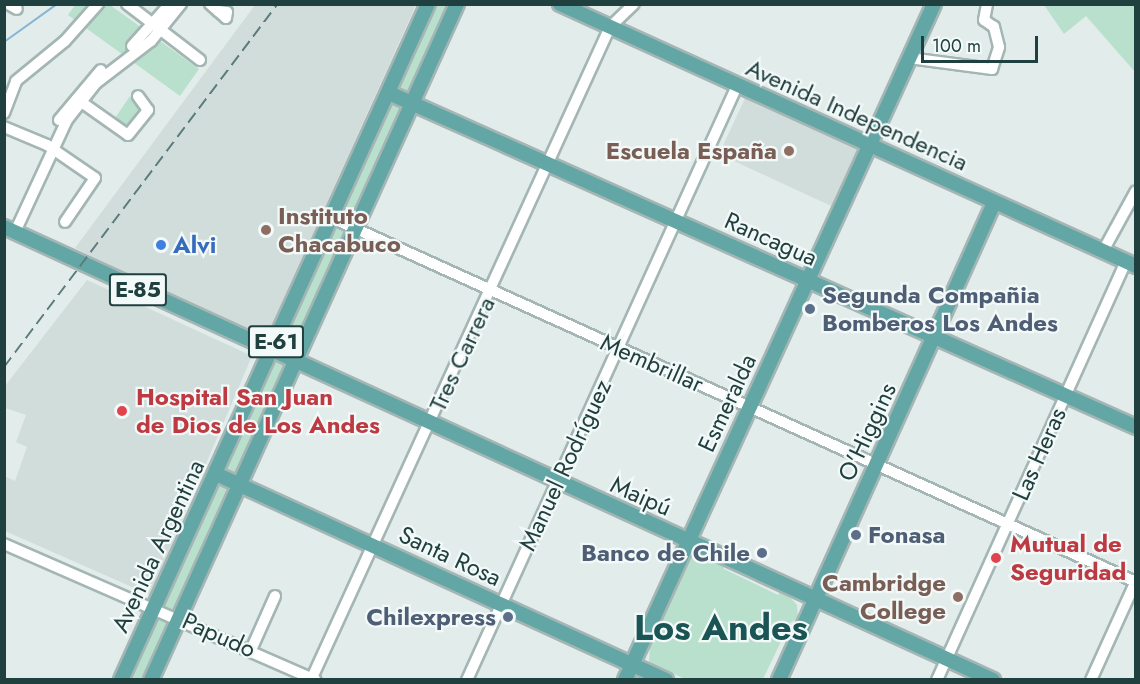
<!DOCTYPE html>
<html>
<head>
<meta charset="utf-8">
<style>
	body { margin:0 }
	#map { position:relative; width:1140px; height:684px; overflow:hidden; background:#e2edeb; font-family:Jost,sans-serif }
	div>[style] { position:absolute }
	.built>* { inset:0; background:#d0dddb }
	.green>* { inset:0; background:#b9e0cd }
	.stream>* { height:2px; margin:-1px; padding:0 1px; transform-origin:1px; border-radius:1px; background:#86b6d7 }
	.roads { filter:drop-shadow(2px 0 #a4b6b4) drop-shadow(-2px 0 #a4b6b4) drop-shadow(0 2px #a4b6b4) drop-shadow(0 -2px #a4b6b4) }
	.minor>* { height:10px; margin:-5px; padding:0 5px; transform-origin:5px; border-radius:5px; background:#fff }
	.major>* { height:14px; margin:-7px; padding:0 7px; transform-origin:7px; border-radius:7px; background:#63a6a6 }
	.rail>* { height:2px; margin-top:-1px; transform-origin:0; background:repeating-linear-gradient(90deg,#5b7b7b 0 12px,transparent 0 18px) }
	.dots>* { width:16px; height:16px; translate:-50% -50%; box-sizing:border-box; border:3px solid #f3f9f8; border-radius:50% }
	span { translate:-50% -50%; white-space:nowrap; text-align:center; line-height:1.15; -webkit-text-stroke:4.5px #f3f9f8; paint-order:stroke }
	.shield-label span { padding:2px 4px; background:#f3f9f8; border:2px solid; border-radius:4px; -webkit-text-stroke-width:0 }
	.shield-label { font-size:22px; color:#20403f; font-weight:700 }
	.street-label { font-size:24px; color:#20403f }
	.education-label { font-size:24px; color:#785e54; font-weight:700 }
	.right { translate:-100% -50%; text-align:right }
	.left { translate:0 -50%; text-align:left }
	.shop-label { font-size:24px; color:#366cbe; font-weight:700 }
	.service-label { font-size:24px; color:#4e5e75; font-weight:700 }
	.health-label { font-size:24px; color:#be3a42; font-weight:700 }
	.town-label { font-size:36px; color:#1b5454; font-weight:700 }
	.frame { position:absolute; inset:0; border:6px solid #20403f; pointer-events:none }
	.scale { position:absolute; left:921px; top:36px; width:117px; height:27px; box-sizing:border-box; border:3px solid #20403f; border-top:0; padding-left:8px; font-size:18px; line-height:21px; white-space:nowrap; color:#20403f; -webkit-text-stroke:4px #f3f9f8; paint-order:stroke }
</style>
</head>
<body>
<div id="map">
	<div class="built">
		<div style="clip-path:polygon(255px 5px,416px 5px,264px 342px,75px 248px)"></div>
		<div style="clip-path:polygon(746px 96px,858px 148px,831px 206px,719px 154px)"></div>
		<div style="clip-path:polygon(87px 280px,252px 356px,150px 595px,5px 531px,5px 476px,15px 481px,27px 447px,16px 442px,26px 415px,5px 408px,5px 386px)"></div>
	</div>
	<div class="green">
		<div style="clip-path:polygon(75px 5px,110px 5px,199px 69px,180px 96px,68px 15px)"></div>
		<div style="clip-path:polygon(430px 5px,456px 5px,147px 679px,125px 680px)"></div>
		<div style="clip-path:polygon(1044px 5px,1135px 5px,1135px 72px,1086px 16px,1064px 34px)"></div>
		<div style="clip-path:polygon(130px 96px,143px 111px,129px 127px,115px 118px)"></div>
		<div style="clip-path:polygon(709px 556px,723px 562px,724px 569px,778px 595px,783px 589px,797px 605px,798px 618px,790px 623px,763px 679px,685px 679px,649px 663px,650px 642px,689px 557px)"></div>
	</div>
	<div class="stream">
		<div style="left:4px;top:42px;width:65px;rotate:-35.6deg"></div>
	</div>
	<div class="roads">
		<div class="minor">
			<div style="left:8px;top:4px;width:10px;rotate:29deg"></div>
			<div style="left:127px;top:4px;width:92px;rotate:37.5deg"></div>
			<div style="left:210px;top:4px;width:21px;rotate:41deg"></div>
			<div style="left:226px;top:18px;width:6px;rotate:-81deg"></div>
			<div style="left:227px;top:12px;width:9px;rotate:-174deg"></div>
			<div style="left:132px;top:46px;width:57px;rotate:-47.9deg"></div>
			<div style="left:909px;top:58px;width:84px;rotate:7.5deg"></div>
			<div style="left:992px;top:69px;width:23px;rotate:-72deg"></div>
			<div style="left:999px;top:47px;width:21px;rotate:-104deg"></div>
			<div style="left:994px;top:27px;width:12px;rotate:-145deg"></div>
			<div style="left:984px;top:20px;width:16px;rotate:-79deg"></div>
			<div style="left:77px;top:99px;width:62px;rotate:35.2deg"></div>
			<div style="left:128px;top:135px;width:32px;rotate:-51deg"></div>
			<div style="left:148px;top:110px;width:17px;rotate:-126deg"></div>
			<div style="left:4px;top:113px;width:34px;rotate:-69deg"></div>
			<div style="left:16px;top:81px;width:63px;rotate:-39.2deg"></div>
			<div style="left:65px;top:41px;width:50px;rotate:-48.3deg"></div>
			<div style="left:59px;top:120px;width:65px;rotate:-50deg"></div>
			<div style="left:4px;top:127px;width:47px;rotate:22.7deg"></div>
			<div style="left:47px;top:145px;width:58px;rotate:34.5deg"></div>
			<div style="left:95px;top:178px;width:53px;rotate:124.3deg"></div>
			<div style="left:332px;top:218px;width:883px;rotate:24.36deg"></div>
			<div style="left:15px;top:232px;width:123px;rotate:-65.1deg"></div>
			<div style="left:67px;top:120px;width:47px;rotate:-51.9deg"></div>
			<div style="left:96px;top:83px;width:69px;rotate:-37.4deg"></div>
			<div style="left:151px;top:41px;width:48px;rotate:-51deg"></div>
			<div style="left:1103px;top:251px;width:68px;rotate:-61.2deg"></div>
			<div style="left:4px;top:544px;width:340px;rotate:23.6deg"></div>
			<div style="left:251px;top:650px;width:59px;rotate:-66deg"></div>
			<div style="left:311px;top:680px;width:718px;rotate:-65.4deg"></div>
			<div style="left:610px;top:27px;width:33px;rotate:-44deg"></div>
			<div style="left:467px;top:680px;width:652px;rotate:-65.56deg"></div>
			<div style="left:937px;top:680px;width:459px;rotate:-65.7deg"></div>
			<div style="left:1091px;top:680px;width:109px;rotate:-65.6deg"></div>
		</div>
		<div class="major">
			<div style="left:560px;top:4px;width:633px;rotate:24.46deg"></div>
			<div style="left:389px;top:93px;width:818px;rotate:24.09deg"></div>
			<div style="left:4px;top:227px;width:1088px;rotate:24.61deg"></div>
			<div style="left:216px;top:474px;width:495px;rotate:24.6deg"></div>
			<div style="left:121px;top:680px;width:742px;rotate:-65.58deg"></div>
			<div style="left:151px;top:680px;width:742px;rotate:-65.65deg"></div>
			<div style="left:625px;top:680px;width:743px;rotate:-65.43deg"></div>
			<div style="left:779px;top:680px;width:523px;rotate:-65.74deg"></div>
		</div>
	</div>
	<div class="rail">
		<div style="left:4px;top:367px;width:455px;rotate:-53deg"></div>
	</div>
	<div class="dots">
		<div style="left:789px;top:151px;background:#8d6e63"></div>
		<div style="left:266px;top:230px;background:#8d6e63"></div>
		<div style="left:161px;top:245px;background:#3f7fe0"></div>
		<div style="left:810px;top:309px;background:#5c6f8a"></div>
		<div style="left:122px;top:411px;background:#e0444e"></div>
		<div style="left:856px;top:535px;background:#5c6f8a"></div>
		<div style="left:762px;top:553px;background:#5c6f8a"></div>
		<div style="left:996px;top:558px;background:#e0444e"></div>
		<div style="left:958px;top:597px;background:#8d6e63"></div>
		<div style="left:508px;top:617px;background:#5c6f8a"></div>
	</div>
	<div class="shield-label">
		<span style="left:138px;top:290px">E-85</span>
		<span style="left:276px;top:342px">E-61</span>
	</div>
	<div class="street-label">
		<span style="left:857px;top:115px;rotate:24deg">Avenida Independencia</span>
		<span style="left:771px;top:239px;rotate:24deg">Rancagua</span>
		<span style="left:462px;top:354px;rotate:-65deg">Tres Carrera</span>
		<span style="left:652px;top:363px;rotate:24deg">Membrillar</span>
		<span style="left:727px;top:403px;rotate:-65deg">Esmeralda</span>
		<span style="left:867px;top:432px;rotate:-65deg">O'Higgins</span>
		<span style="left:1039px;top:454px;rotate:-66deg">Las Heras</span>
		<span style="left:565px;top:465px;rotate:-65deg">Manuel Rodríguez</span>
		<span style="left:641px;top:496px;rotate:24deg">Maipú</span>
		<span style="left:158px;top:546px;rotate:-65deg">Avenida Argentina</span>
		<span style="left:450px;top:556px;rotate:25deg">Santa Rosa</span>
		<span style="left:219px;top:635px;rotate:24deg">Papudo</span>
	</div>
	<div class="education-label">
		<span class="right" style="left:777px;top:151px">Escuela España</span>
		<span class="left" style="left:278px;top:230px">Instituto<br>Chacabuco</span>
		<span class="right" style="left:946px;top:597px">Cambridge<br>College</span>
	</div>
	<div class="shop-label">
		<span class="left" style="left:173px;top:245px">Alvi</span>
	</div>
	<div class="service-label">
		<span class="left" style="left:822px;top:309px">Segunda Compañia<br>Bomberos Los Andes</span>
		<span class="left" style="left:868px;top:535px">Fonasa</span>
		<span class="right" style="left:750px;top:553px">Banco de Chile</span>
		<span class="right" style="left:496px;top:617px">Chilexpress</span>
	</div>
	<div class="health-label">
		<span class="left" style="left:136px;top:411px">Hospital San Juan<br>de Dios de Los Andes</span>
		<span class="left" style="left:1010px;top:558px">Mutual de<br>Seguridad</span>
	</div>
	<div class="town-label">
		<span style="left:721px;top:628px">Los Andes</span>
	</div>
	<div class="frame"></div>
	<div class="scale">100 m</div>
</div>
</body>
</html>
